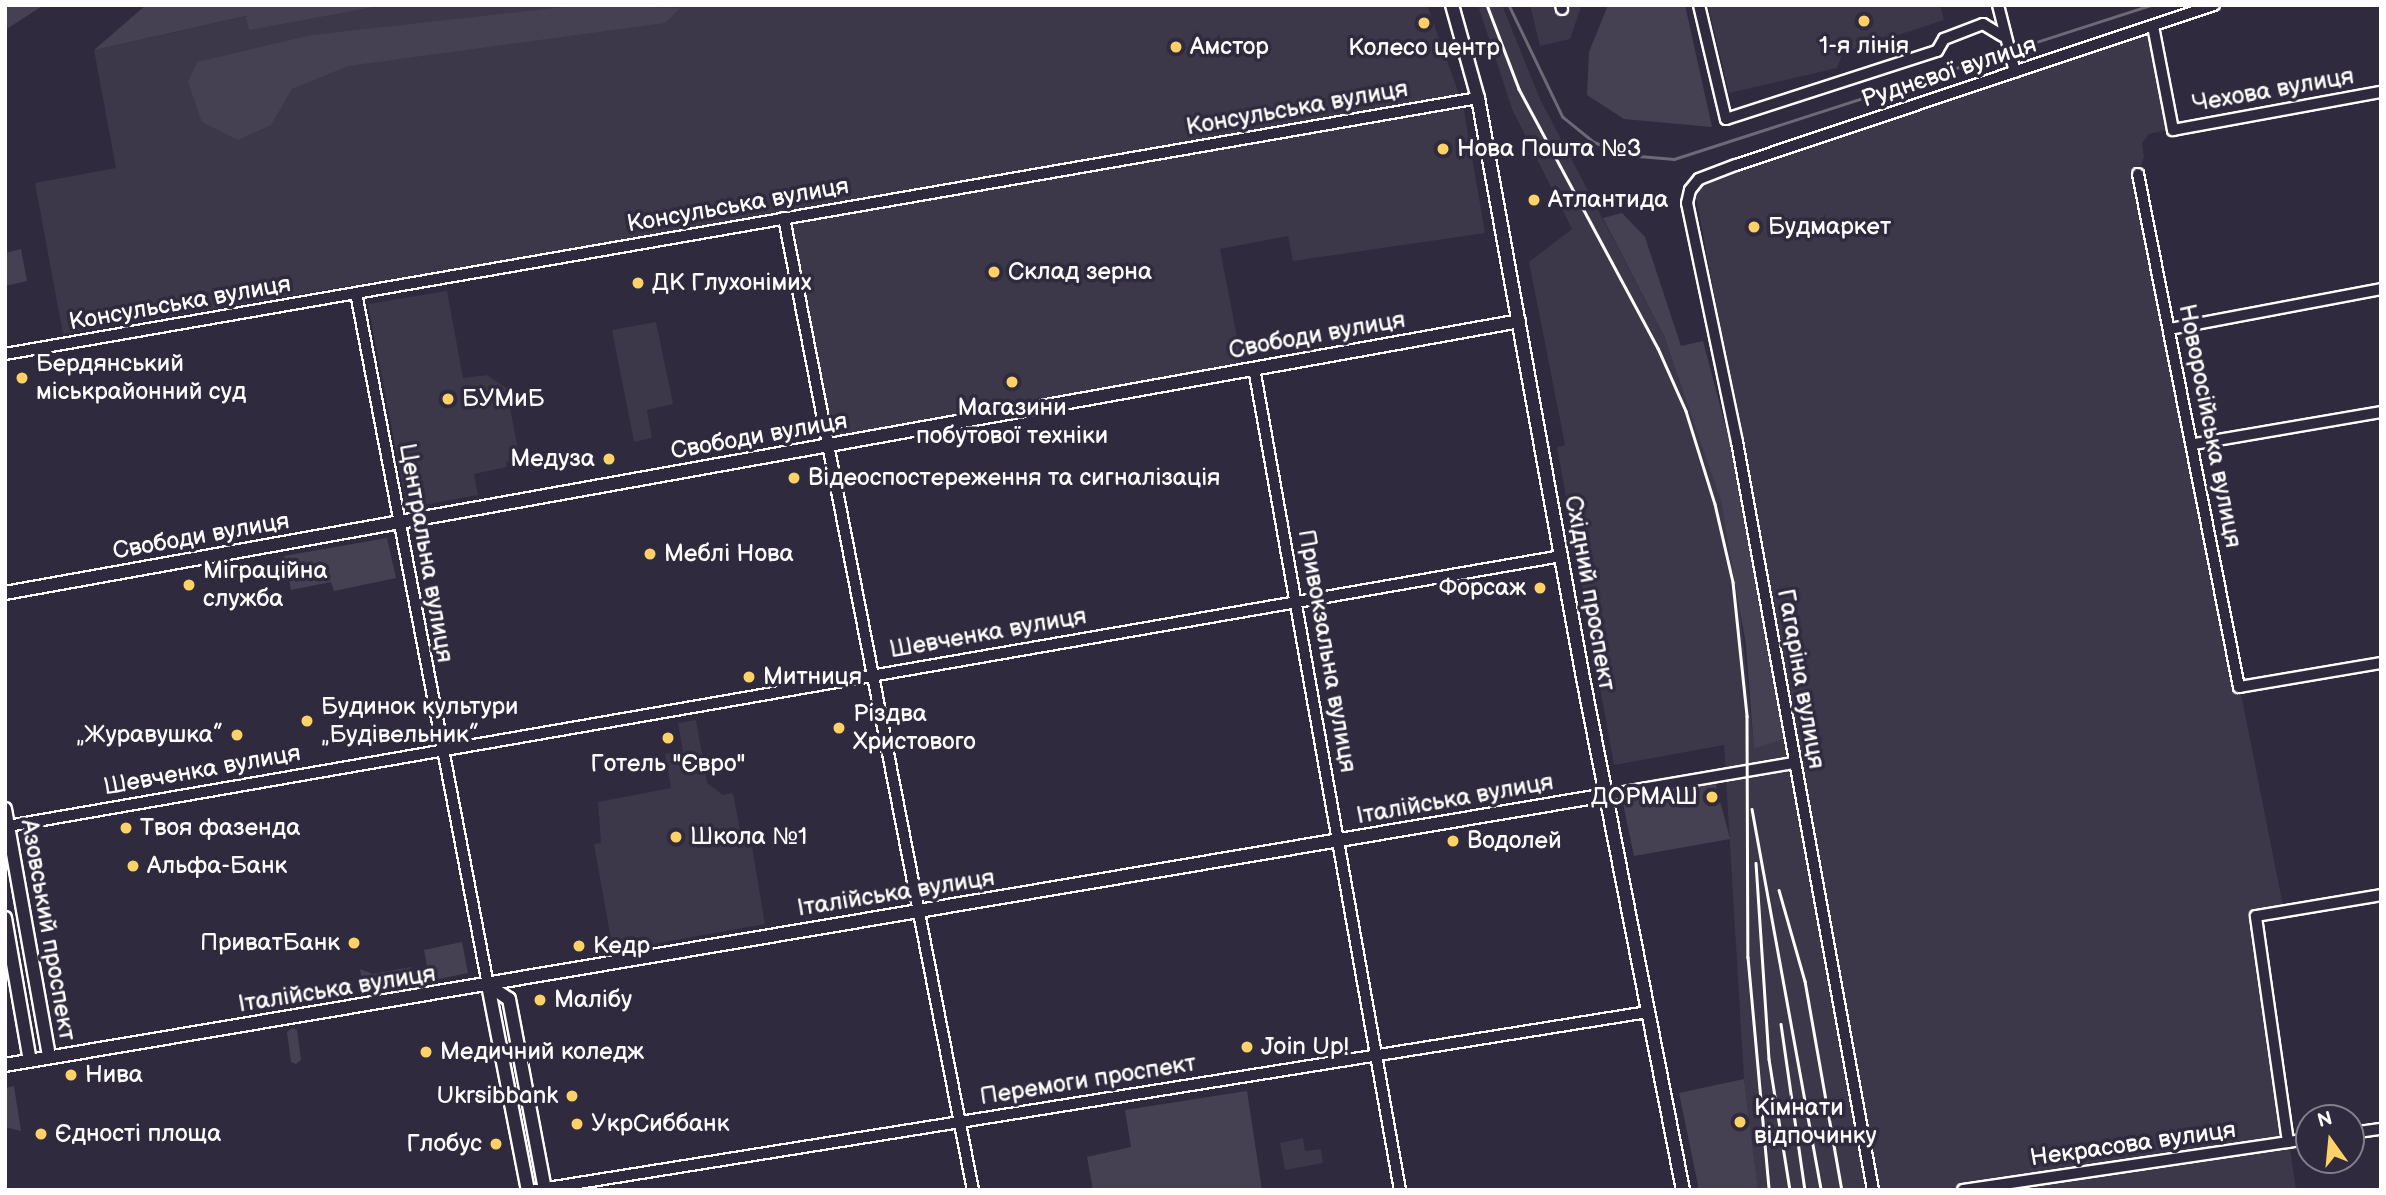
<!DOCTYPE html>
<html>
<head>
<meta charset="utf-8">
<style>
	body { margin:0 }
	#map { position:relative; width:2386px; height:1195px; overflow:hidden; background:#2f2a3d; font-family:"Balsamiq Sans",sans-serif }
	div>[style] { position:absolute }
	.built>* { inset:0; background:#3c3749 }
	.green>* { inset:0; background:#464152 }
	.stream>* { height:2.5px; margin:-1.25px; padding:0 1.25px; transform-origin:1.25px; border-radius:1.25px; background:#6d6a77 }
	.roads { filter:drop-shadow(2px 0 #fff) drop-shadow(-2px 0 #fff) drop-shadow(0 2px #fff) drop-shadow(0 -2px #fff) }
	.minor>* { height:10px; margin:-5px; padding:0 5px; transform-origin:5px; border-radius:5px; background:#2f2a3d }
	.major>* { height:12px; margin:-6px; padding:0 6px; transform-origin:6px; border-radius:6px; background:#2f2a3d }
	.rail>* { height:2.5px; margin:-1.25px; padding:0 1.25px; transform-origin:1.25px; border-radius:1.25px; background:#fff }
	.dots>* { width:19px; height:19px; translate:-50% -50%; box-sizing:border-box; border:4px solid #2f2a3d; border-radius:50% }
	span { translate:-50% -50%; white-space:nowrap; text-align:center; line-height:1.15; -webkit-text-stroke:7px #2f2a3d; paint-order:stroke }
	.poi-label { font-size:24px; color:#fff }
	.left { translate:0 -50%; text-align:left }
	.right { translate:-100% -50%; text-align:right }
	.street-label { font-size:24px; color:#fff }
	.frame { position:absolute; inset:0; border:7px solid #fff; pointer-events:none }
	.north { position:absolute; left:2295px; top:1104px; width:70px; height:70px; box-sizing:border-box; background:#2f2a3d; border:2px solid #827f8b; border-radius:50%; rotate:345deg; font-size:19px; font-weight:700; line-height:28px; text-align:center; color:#fff }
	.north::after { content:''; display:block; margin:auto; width:24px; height:32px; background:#ffd166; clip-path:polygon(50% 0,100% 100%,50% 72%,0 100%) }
</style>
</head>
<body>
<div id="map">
	<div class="built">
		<div style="clip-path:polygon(385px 5px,1427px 5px,1463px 105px,1485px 233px,1293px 261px,1288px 236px,1220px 249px,1242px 363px,830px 440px,786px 213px,63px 334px,35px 183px,116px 168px,94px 50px,247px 16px,249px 29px)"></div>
		<div style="clip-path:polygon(1478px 5px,1502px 5px,1540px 99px,1665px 338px,1693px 408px,1721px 501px,1737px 580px,1754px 749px,1784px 739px,1868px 1190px,1758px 1190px,1744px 1079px,1724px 745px,1614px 765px,1557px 447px,1565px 445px,1529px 262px,1572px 229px,1512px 109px)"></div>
		<div style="clip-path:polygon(1530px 5px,1589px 5px,1581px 7px,1570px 39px,1540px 46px)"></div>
		<div style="clip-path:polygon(1708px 5px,1940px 5px,1944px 20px,1843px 53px,1837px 68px,1729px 93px)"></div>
		<div style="clip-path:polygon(2152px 30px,2172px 129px,2149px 134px,2142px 143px,2144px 157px,2138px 174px,2284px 911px,2256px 915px,2296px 1190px,1880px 1190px,1695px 191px,1701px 182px,1733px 170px)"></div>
		<div style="clip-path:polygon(447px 291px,463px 378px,487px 375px,506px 388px,520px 459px,506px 462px,507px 467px,474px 474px,478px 495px,407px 508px,368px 304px)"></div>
		<div style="clip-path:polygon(656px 322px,673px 404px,647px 410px,652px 438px,634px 442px,612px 330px)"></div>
		<div style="clip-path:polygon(696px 720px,707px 783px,723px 795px,733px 793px,740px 830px,749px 829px,765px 924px,613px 951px,594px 844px,601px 843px,598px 802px,671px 788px,665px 754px,683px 751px,678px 723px)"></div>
		<div style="clip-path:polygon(1303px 1138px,1305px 1151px,1321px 1149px,1323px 1163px,1285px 1170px,1280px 1143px)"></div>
	</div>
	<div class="green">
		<div style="clip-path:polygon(5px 5px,44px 5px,5px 30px)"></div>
		<div style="clip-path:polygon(146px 5px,385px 5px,249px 30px,246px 16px,94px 50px)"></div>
		<div style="clip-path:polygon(582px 5px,680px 8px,665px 23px,348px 66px,292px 89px,271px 125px,238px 140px,202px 122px,188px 82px,197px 62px,312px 35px)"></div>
		<div style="clip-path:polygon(1608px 5px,1685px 5px,1712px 127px,1624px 119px,1587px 95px,1589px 52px)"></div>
		<div style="clip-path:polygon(1622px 213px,1645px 237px,1681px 346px,1703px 341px,1730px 443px,1784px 739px,1754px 749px,1746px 645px,1721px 501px,1665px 338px,1603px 218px)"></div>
		<div style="clip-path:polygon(21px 249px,27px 281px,5px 286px,5px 253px)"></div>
		<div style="clip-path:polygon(387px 538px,396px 578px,334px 591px,331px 582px,291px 590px,284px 556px)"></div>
		<div style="clip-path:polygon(1715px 782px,1730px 839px,1634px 856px,1622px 799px)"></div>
		<div style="clip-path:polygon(462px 942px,468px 973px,430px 981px,424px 950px)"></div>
		<div style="clip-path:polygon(411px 967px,414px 984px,364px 993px,360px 969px,373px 974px)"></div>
		<div style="clip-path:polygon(292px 1028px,297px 1030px,301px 1060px,296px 1064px,291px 1062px,287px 1032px)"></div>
		<div style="clip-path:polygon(1744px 1079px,1758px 1190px,1699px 1190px,1679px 1093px)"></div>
		<div style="clip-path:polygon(14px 1086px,21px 1131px,5px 1127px,5px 1088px)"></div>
		<div style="clip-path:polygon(1247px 1091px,1262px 1190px,1093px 1190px,1087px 1157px,1131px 1147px,1125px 1110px)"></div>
	</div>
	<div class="stream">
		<div style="left:1509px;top:5px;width:124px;rotate:64.3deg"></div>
		<div style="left:1563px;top:117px;width:40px;rotate:39deg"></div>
		<div style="left:1594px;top:142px;width:35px;rotate:22deg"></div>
		<div style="left:1627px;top:155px;width:47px;rotate:4.9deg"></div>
		<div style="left:1674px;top:159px;width:501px;rotate:-17.89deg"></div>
	</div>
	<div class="roads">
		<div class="minor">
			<div style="left:1561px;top:5px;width:4px;rotate:76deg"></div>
			<div style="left:1699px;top:5px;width:117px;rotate:76.7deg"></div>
			<div style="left:1726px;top:119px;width:222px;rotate:-17.9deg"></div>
			<div style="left:1937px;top:51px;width:14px;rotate:-60deg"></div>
			<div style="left:1944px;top:39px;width:42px;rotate:-21deg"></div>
			<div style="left:1983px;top:24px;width:23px;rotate:31deg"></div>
			<div style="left:1998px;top:5px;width:69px;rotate:75.8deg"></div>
			<div style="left:2153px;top:26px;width:106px;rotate:79.1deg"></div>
			<div style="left:2173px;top:130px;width:211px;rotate:-10.4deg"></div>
			<div style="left:2138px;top:174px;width:523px;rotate:78.86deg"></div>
			<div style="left:2239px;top:687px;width:144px;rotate:-9.6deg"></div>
			<div style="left:784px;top:218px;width:990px;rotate:79deg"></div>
			<div style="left:356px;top:293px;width:704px;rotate:79.2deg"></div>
			<div style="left:2170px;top:329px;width:215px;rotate:-10.7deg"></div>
			<div style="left:5px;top:354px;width:1495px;rotate:-9.86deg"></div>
			<div style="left:1254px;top:368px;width:835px;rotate:79.93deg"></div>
			<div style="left:2194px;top:444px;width:190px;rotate:-9.7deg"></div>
			<div style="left:1606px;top:795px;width:191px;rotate:-9.7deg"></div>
			<div style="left:8px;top:826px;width:1576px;rotate:-9.86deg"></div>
			<div style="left:2351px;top:1133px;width:30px;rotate:-8deg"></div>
			<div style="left:2288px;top:1142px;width:228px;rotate:-98.1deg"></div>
			<div style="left:2256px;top:916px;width:127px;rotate:-9.5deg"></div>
			<div style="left:535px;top:1190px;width:1126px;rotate:-9.09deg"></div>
			<div style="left:1873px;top:1190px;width:760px;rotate:-100.3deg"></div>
			<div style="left:1737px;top:442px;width:244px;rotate:-101.8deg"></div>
			<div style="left:1687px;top:203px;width:13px;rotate:-77deg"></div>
			<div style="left:1690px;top:190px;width:14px;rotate:-51deg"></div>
			<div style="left:1699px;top:179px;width:40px;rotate:-21deg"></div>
			<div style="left:1736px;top:165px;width:504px;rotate:-18.51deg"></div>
			<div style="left:1963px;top:1190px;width:350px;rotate:-8.4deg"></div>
		</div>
		<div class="major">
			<div style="left:1452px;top:5px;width:97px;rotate:74.4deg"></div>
			<div style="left:1478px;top:98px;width:589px;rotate:79.74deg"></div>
			<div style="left:1583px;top:678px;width:522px;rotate:78.95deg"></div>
			<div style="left:5px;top:593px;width:1538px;rotate:-10.18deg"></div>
			<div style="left:5px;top:809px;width:252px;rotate:79.9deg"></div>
			<div style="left:5px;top:918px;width:145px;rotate:80.1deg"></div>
			<div style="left:488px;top:985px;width:25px;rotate:34deg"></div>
			<div style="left:509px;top:999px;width:194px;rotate:79.3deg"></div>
			<div style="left:488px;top:985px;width:209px;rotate:79deg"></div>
			<div style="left:5px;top:1065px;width:1624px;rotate:-9.57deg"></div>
		</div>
	</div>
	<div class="rail">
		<div style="left:1487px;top:5px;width:90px;rotate:69.1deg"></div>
		<div style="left:1519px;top:89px;width:294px;rotate:61.8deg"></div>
		<div style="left:1658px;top:348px;width:69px;rotate:66deg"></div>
		<div style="left:1686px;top:411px;width:97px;rotate:72.7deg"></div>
		<div style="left:1715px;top:504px;width:80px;rotate:77deg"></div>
		<div style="left:1733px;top:582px;width:135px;rotate:84deg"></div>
		<div style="left:1747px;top:716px;width:241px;rotate:89.8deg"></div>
		<div style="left:1748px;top:957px;width:234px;rotate:84.8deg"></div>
		<div style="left:1752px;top:809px;width:387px;rotate:79.7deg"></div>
		<div style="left:1756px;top:863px;width:196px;rotate:86.2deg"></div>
		<div style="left:1769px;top:1059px;width:133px;rotate:80.9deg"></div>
		<div style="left:1779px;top:890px;width:95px;rotate:74.1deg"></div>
		<div style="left:1805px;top:981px;width:212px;rotate:80deg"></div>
		<div style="left:1781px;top:1024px;width:168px;rotate:81.8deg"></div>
	</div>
	<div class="dots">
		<div style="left:1864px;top:21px;background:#ffd166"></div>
		<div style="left:1424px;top:23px;background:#ffd166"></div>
		<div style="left:1176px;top:47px;background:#ffd166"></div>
		<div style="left:1443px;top:149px;background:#ffd166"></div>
		<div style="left:1534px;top:200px;background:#ffd166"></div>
		<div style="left:1754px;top:227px;background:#ffd166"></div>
		<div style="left:994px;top:272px;background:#ffd166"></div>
		<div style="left:638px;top:283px;background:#ffd166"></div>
		<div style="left:22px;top:378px;background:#ffd166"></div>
		<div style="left:1012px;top:382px;background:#ffd166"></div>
		<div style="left:448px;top:399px;background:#ffd166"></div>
		<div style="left:609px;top:459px;background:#ffd166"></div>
		<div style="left:794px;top:478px;background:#ffd166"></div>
		<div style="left:650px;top:554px;background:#ffd166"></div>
		<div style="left:189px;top:585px;background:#ffd166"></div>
		<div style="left:1540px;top:588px;background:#ffd166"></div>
		<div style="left:749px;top:677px;background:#ffd166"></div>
		<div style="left:307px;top:721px;background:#ffd166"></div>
		<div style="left:839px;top:728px;background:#ffd166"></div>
		<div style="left:237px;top:735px;background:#ffd166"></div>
		<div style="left:668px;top:738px;background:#ffd166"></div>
		<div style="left:1712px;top:797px;background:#ffd166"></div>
		<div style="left:126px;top:828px;background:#ffd166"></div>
		<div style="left:676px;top:837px;background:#ffd166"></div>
		<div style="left:1453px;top:841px;background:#ffd166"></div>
		<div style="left:133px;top:866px;background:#ffd166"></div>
		<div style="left:354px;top:943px;background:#ffd166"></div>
		<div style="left:579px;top:946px;background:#ffd166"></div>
		<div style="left:540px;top:1000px;background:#ffd166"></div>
		<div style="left:1247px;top:1047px;background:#ffd166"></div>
		<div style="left:426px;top:1052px;background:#ffd166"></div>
		<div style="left:71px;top:1075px;background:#ffd166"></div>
		<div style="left:572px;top:1096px;background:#ffd166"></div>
		<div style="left:1740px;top:1122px;background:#ffd166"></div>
		<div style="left:577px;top:1124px;background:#ffd166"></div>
		<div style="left:41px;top:1134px;background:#ffd166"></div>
		<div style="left:496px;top:1144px;background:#ffd166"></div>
	</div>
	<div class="poi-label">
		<span style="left:1864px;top:46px">1-я лінія</span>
		<span class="left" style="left:1190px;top:47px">Амстор</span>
		<span style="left:1424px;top:48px">Колесо центр</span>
		<span class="left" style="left:1457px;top:149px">Нова Пошта №3</span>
		<span class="left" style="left:1548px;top:200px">Атлантида</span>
		<span class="left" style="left:1768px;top:227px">Будмаркет</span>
		<span class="left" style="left:1008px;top:272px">Склад зерна</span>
		<span class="left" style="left:652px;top:283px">ДК Глухонімих</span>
		<span class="left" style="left:36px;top:378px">Бердянський<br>міськрайонний суд</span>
		<span class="left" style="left:462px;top:399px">БУМиБ</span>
		<span style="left:1012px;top:422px">Магазини<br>побутової техніки</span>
		<span class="right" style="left:595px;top:459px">Медуза</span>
		<span class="left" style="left:808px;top:478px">Відеоспостереження та сигналізація</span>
		<span class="left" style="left:664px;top:554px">Меблі Нова</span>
		<span class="left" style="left:203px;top:585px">Міграційна<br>служба</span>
		<span class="right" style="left:1526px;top:588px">Форсаж</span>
		<span class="left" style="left:763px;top:677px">Митниця</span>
		<span class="left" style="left:321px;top:721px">Будинок культури<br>„Будівельник”</span>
		<span class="left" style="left:853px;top:728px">Різдва<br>Христового</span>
		<span class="right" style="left:223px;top:735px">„Журавушка”</span>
		<span style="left:668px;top:764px">Готель "Євро"</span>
		<span class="right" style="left:1698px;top:797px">ДОРМАШ</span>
		<span class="left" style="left:140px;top:828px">Твоя фазенда</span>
		<span class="left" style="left:690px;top:837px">Школа №1</span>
		<span class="left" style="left:1467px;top:841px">Водолей</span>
		<span class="left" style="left:147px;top:866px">Альфа-Банк</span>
		<span class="right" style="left:340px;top:943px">ПриватБанк</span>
		<span class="left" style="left:593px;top:946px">Кедр</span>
		<span class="left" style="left:554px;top:1000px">Малібу</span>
		<span class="left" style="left:1261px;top:1047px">Join Up!</span>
		<span class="left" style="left:440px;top:1052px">Медичний коледж</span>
		<span class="left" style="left:85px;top:1075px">Нива</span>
		<span class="right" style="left:558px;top:1096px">Ukrsibbank</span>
		<span class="left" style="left:1754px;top:1122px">Кімнати<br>відпочинку</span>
		<span class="left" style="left:591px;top:1124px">УкрСиббанк</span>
		<span class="left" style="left:55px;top:1134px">Єдності площа</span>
		<span class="right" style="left:482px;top:1144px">Глобус</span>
	</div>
	<div class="street-label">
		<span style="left:1949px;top:72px;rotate:-18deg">Руднєвої вулиця</span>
		<span style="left:2273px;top:90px;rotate:-10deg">Чехова вулиця</span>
		<span style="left:1297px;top:108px;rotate:-10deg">Консульська вулиця</span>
		<span style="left:738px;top:205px;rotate:-10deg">Консульська вулиця</span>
		<span style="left:180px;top:303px;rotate:-10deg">Консульська вулиця</span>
		<span style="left:1317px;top:335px;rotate:-10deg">Свободи вулиця</span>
		<span style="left:2210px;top:426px;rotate:79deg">Новоросійська вулиця</span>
		<span style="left:759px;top:436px;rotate:-10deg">Свободи вулиця</span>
		<span style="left:201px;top:536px;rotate:-10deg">Свободи вулиця</span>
		<span style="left:426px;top:553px;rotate:80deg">Центральна вулиця</span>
		<span style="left:1590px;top:593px;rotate:80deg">Східний проспект</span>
		<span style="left:988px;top:633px;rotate:-10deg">Шевченка вулиця</span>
		<span style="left:1327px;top:651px;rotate:80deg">Привокзальна вулиця</span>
		<span style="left:1801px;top:679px;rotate:80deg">Гагаріна вулиця</span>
		<span style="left:202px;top:770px;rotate:-10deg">Шевченка вулиця</span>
		<span style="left:1455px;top:799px;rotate:-10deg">Італійська вулиця</span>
		<span style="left:896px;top:893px;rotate:-9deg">Італійська вулиця</span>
		<span style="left:48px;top:930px;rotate:80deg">Азовський проспект</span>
		<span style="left:337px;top:989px;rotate:-9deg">Італійська вулиця</span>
		<span style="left:1088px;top:1080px;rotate:-9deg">Перемоги проспект</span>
		<span style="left:2133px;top:1144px;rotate:-8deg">Некрасова вулиця</span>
	</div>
	<div class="frame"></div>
	<div class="north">N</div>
</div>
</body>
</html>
